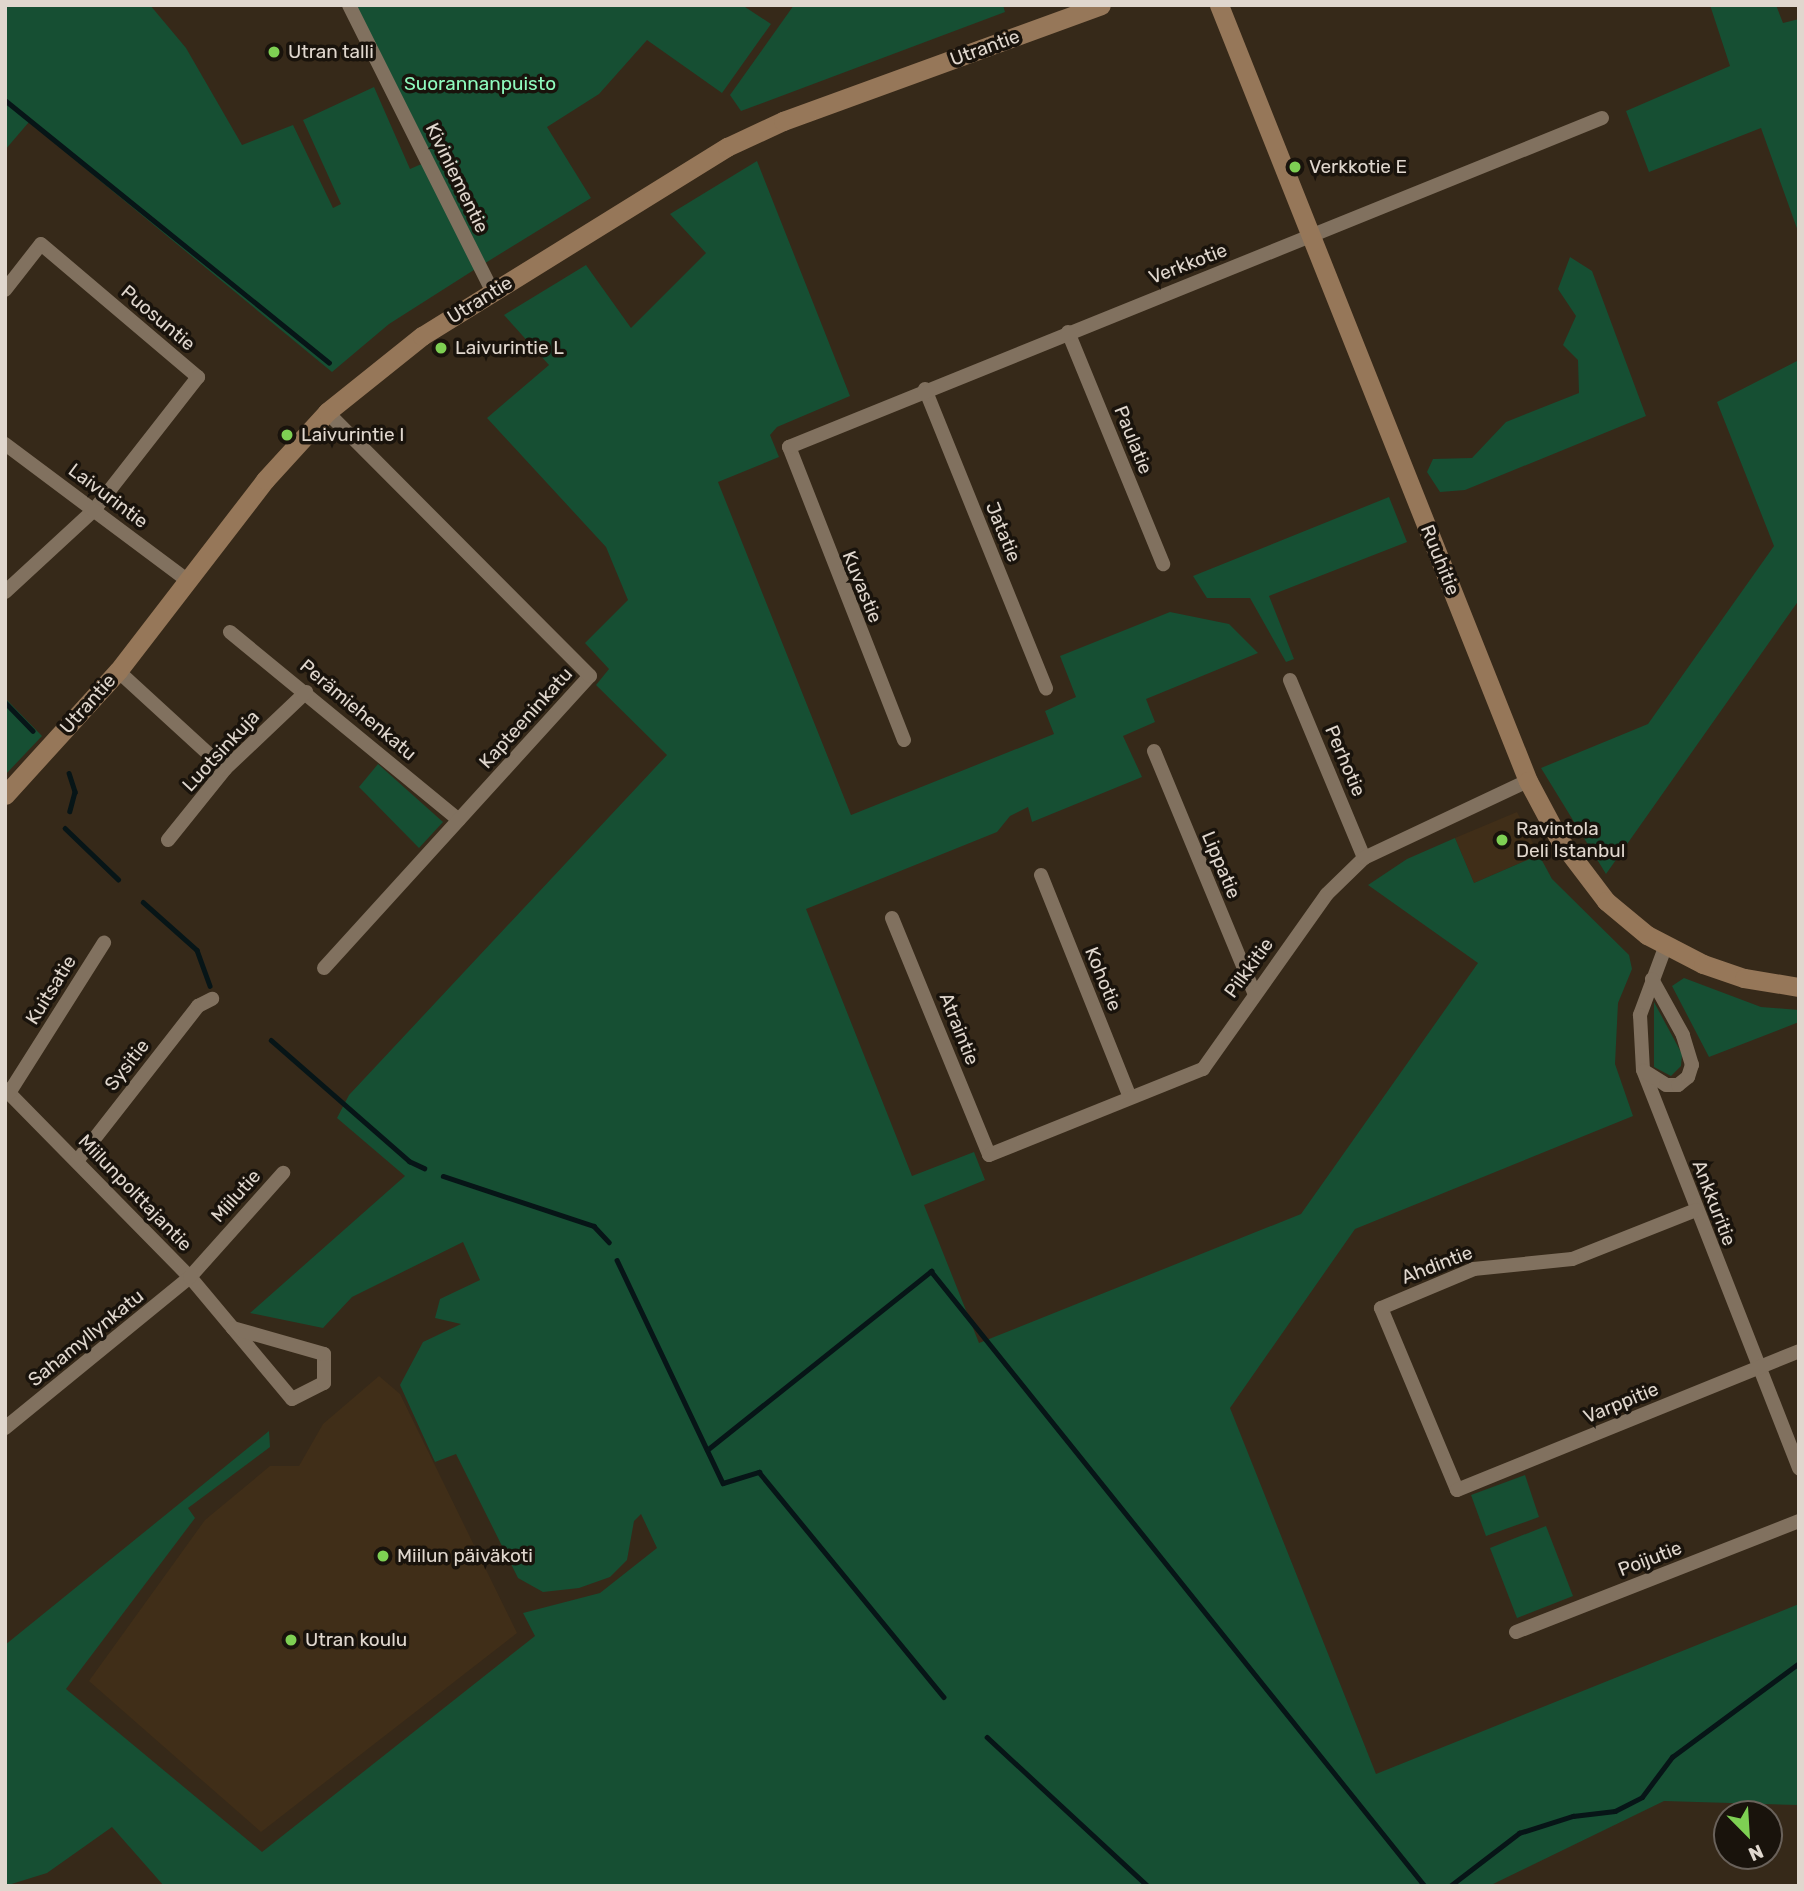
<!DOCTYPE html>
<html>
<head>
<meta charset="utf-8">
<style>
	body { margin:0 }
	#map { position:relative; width:1804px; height:1891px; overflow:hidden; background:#362919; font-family:Rubik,sans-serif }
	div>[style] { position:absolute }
	.built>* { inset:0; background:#402e18 }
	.green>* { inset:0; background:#164f33 }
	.stream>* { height:4.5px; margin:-2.25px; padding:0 2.25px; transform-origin:2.25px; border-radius:2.25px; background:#071517 }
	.street>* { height:14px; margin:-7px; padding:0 7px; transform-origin:7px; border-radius:7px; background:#81715f }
	.secondary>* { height:19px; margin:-9.5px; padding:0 9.5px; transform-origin:9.5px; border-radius:9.5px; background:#967759 }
	.dots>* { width:19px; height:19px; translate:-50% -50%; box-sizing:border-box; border:4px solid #19130c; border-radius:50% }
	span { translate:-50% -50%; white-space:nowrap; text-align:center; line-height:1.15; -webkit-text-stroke:7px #19130c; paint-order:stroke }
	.street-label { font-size:19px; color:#e0d7ce }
	.poi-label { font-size:19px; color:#e0d7ce }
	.left { translate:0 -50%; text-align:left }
	.park-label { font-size:19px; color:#8ffbbe }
	.frame { position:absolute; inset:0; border:7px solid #e0d7ce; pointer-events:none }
	.north { position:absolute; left:1713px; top:1800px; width:70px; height:70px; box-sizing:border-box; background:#19130c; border:2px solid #69615a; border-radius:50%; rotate:156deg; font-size:19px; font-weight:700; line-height:28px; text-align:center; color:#e0d7ce }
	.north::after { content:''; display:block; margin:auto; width:24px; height:32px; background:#7ed053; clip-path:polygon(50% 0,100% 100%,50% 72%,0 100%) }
</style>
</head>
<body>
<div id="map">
	<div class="built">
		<div style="clip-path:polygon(1517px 812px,1539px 855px,1474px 883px,1455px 838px)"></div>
		<div style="clip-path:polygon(379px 1376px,400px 1394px,517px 1633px,261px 1832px,89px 1681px,205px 1520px,270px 1466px,299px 1466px,323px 1424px)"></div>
	</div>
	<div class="green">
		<div style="clip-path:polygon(5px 5px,150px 5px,186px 48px,242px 145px,293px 125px,333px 208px,341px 204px,303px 120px,374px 87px,410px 169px,426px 162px,477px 268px,389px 324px,332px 372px,29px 122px,5px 150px)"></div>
		<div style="clip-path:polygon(352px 5px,742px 5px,771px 24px,722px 93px,647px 40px,599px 94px,547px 127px,591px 198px,482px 265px)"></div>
		<div style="clip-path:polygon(794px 5px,1003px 5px,1005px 12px,741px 111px,730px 95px)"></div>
		<div style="clip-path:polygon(1710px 5px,1776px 5px,1783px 23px,1799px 19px,1799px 234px,1761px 128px,1649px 172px,1626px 111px,1730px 66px)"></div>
		<div style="clip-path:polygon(757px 161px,850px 396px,777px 427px,770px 435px,779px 457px,718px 482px,851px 815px,1054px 734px,1045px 711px,1076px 697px,1060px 656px,1170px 612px,1229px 624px,1258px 653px,1146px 699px,1155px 722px,1123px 736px,1142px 777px,1032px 822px,1028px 807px,1010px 816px,997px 832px,806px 909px,912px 1176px,974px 1152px,985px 1180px,924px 1205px,979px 1343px,1301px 1214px,1478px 963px,1368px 885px,1407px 859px,1455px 838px,1474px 883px,1539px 855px,1552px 879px,1629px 955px,1632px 969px,1618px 1003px,1615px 1064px,1633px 1116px,1355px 1229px,1230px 1408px,1376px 1774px,1799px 1604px,1799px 1805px,1664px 1801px,1489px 1886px,164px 1886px,112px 1827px,47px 1873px,5px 1886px,5px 1645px,269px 1431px,270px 1447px,188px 1508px,195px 1518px,66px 1689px,262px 1852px,535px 1636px,523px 1613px,600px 1593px,657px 1548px,641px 1514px,634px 1521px,627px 1560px,610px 1577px,579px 1588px,543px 1592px,518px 1578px,456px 1454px,435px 1462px,400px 1385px,423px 1342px,461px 1324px,435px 1318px,440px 1299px,480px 1280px,463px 1242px,352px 1297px,323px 1328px,250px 1313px,405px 1176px,337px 1118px,349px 1095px,667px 755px,596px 685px,609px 669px,585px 643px,628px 600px,606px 547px,487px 418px,549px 365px,504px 315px,586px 265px,631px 328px,706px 253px,670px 214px)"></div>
		<div style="clip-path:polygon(1570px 257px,1592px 271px,1646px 416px,1465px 490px,1440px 492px,1427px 472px,1433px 459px,1472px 458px,1506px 422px,1579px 393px,1578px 360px,1563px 345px,1576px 316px,1558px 289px)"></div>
		<div style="clip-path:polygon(1799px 360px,1799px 600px,1606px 874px,1541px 768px,1648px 724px,1774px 546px,1717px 402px)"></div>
		<div style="clip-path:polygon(1389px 497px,1407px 542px,1269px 596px,1294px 659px,1286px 662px,1250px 598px,1207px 598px,1193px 576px)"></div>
		<div style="clip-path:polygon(5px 698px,42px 736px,5px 775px)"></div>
		<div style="clip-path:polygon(378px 764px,443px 822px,419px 848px,359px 787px)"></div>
		<div style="clip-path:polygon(1684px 978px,1761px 1007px,1799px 1010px,1799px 1022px,1709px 1057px,1672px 986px)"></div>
		<div style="clip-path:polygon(1654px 1002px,1682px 1054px,1681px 1066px,1671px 1076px,1654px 1067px)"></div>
		<div style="clip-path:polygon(1525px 1475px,1539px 1517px,1486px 1536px,1471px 1495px)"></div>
		<div style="clip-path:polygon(1546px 1526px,1573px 1596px,1517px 1618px,1490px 1548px)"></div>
	</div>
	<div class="stream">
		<div style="left:5px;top:100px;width:417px;rotate:39deg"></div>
		<div style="left:5px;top:702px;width:40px;rotate:46deg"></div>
		<div style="left:69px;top:773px;width:20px;rotate:72deg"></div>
		<div style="left:75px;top:792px;width:20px;rotate:105deg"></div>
		<div style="left:65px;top:828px;width:74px;rotate:43.9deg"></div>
		<div style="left:143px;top:902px;width:72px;rotate:41.6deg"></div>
		<div style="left:197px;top:950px;width:38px;rotate:70deg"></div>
		<div style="left:271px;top:1040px;width:184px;rotate:41.2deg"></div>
		<div style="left:409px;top:1161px;width:17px;rotate:25deg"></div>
		<div style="left:443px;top:1176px;width:159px;rotate:18.3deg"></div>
		<div style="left:594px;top:1226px;width:22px;rotate:47deg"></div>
		<div style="left:617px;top:1260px;width:247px;rotate:64.6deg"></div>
		<div style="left:723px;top:1483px;width:38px;rotate:-17deg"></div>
		<div style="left:759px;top:1472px;width:291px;rotate:50.6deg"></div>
		<div style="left:707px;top:1450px;width:287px;rotate:-38.6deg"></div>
		<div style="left:931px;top:1271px;width:789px;rotate:51.23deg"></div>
		<div style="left:987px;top:1737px;width:219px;rotate:42.8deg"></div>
		<div style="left:1450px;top:1886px;width:87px;rotate:-37.5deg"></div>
		<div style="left:1519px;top:1833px;width:57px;rotate:-17.5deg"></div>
		<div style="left:1573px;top:1816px;width:42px;rotate:-6.8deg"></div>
		<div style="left:1615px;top:1811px;width:30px;rotate:-27deg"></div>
		<div style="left:1642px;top:1797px;width:50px;rotate:-53.1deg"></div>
		<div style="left:1672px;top:1757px;width:158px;rotate:-36.5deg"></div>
	</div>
	<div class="street">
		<div style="left:349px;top:5px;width:322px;rotate:63.4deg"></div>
		<div style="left:5px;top:290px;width:58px;rotate:-52deg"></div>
		<div style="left:41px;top:244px;width:206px;rotate:40.3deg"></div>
		<div style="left:198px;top:377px;width:167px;rotate:128deg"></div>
		<div style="left:95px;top:509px;width:122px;rotate:137.3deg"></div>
		<div style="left:1068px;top:332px;width:251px;rotate:67.7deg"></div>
		<div style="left:925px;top:389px;width:323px;rotate:68deg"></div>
		<div style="left:5px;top:444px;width:227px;rotate:36.8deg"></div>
		<div style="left:230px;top:632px;width:296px;rotate:39.4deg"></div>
		<div style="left:118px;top:671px;width:145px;rotate:42.5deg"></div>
		<div style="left:1290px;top:680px;width:193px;rotate:67.4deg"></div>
		<div style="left:904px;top:740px;width:315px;rotate:-111.4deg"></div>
		<div style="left:789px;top:447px;width:877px;rotate:-22.03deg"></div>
		<div style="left:1154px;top:751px;width:262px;rotate:67.5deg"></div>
		<div style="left:168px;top:840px;width:91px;rotate:-51.2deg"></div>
		<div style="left:225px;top:769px;width:112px;rotate:-43.5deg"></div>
		<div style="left:1041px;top:875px;width:239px;rotate:68.2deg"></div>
		<div style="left:892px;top:918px;width:256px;rotate:67.7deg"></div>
		<div style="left:989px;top:1155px;width:231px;rotate:-21.9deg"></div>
		<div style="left:1203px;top:1069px;width:214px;rotate:-54.7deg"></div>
		<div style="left:1327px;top:894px;width:52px;rotate:-44.2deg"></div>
		<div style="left:1364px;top:858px;width:181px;rotate:-25.2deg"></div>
		<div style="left:1666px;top:945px;width:75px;rotate:110.4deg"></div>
		<div style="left:1640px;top:1015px;width:55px;rotate:86.9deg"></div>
		<div style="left:1643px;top:1070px;width:428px;rotate:68.6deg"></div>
		<div style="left:324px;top:968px;width:395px;rotate:-47.7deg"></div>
		<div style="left:590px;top:676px;width:373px;rotate:-134.9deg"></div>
		<div style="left:1644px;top:1071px;width:26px;rotate:32deg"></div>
		<div style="left:1666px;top:1085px;width:12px"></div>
		<div style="left:1678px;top:1085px;width:13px;rotate:-39deg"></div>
		<div style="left:1688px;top:1077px;width:13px;rotate:-72deg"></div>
		<div style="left:1692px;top:1065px;width:31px;rotate:-107deg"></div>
		<div style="left:1683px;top:1035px;width:64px;rotate:-119deg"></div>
		<div style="left:5px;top:1089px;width:264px;rotate:45.5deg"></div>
		<div style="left:190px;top:1277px;width:159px;rotate:50.1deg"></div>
		<div style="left:292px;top:1399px;width:36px;rotate:-27deg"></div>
		<div style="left:324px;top:1383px;width:29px;rotate:-90deg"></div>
		<div style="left:324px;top:1354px;width:95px;rotate:-164.1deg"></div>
		<div style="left:9px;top:1093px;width:178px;rotate:-57.7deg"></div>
		<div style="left:77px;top:1161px;width:197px;rotate:-52deg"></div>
		<div style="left:198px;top:1006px;width:16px;rotate:-27deg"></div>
		<div style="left:1696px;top:1210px;width:133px;rotate:158.4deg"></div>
		<div style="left:1572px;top:1259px;width:99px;rotate:174.2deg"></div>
		<div style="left:1474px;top:1269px;width:101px;rotate:157.2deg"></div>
		<div style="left:1381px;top:1308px;width:197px;rotate:67.3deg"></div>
		<div style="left:1457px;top:1490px;width:369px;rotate:-22.1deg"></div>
		<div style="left:5px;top:1428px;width:239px;rotate:-39.2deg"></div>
		<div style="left:190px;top:1277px;width:140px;rotate:-48.2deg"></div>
		<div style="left:1516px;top:1632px;width:304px;rotate:-21.4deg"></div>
	</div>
	<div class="secondary">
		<div style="left:1219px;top:5px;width:835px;rotate:68.29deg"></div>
		<div style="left:1528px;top:781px;width:66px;rotate:61.9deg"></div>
		<div style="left:1559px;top:839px;width:78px;rotate:52.8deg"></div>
		<div style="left:1606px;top:901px;width:53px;rotate:39.7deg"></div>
		<div style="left:1647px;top:935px;width:63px;rotate:27.4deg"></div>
		<div style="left:1703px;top:964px;width:43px;rotate:18.9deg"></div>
		<div style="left:1744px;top:978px;width:56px;rotate:9.3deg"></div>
		<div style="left:5px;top:795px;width:168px;rotate:-47.7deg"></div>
		<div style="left:118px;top:671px;width:241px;rotate:-52.4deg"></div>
		<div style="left:265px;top:480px;width:92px;rotate:-47.6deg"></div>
		<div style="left:327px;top:412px;width:122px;rotate:-38.7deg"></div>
		<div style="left:422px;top:336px;width:359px;rotate:-31.8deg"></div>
		<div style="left:727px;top:147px;width:62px;rotate:-24.9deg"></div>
		<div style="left:783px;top:121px;width:338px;rotate:-20deg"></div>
	</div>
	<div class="dots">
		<div style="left:274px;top:52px;background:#7ed053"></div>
		<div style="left:1295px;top:167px;background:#7ed053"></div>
		<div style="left:441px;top:348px;background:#7ed053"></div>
		<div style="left:287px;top:435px;background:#7ed053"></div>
		<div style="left:1502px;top:840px;background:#7ed053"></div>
		<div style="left:383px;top:1556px;background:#7ed053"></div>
		<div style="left:291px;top:1640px;background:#7ed053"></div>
	</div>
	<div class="street-label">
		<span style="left:985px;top:48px;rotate:-20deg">Utrantie</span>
		<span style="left:457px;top:178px;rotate:64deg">Kiviniementie</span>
		<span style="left:1188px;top:264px;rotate:-21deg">Verkkotie</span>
		<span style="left:480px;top:300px;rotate:-32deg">Utrantie</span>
		<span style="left:158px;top:318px;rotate:40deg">Puosuntie</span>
		<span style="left:1133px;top:440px;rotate:68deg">Paulatie</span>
		<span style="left:108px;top:496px;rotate:37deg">Laivurintie</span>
		<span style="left:1003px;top:532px;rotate:68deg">Jatatie</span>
		<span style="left:1440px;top:560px;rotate:68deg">Ruuhitie</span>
		<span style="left:862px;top:587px;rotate:68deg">Kuvastie</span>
		<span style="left:88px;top:704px;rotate:-48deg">Utrantie</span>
		<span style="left:358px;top:710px;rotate:40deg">Perämiehenkatu</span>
		<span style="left:526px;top:718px;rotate:-48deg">Kapteeninkatu</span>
		<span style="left:221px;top:751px;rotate:-47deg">Luotsinkuja</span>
		<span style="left:1345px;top:761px;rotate:67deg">Perhotie</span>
		<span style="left:1221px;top:865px;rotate:67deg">Lippatie</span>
		<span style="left:1249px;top:968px;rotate:-54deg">Pilkkitie</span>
		<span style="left:1103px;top:979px;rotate:68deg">Kohotie</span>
		<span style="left:51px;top:990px;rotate:-58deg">Kuitsatie</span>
		<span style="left:959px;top:1029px;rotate:68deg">Atraintie</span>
		<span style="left:127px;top:1065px;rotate:-52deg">Sysitie</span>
		<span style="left:135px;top:1193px;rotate:46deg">Miilunpolttajantie</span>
		<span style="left:236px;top:1196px;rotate:-48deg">Miilutie</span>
		<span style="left:1714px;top:1203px;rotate:69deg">Ankkuritie</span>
		<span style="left:1437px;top:1265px;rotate:-21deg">Ahdintie</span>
		<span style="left:86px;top:1338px;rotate:-39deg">Sahamyllynkatu</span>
		<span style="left:1621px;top:1403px;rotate:-22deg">Varppitie</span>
		<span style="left:1650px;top:1559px;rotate:-21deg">Poijutie</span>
	</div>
	<div class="poi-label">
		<span class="left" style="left:288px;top:52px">Utran talli</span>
		<span class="left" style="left:1309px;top:167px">Verkkotie E</span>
		<span class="left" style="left:455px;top:348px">Laivurintie L</span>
		<span class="left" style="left:301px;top:435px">Laivurintie I</span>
		<span class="left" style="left:1516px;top:840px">Ravintola<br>Deli Istanbul</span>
		<span class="left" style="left:397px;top:1556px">Miilun päiväkoti</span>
		<span class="left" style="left:305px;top:1640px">Utran koulu</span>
	</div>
	<div class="park-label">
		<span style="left:480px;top:84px">Suorannanpuisto</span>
	</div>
	<div class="frame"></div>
	<div class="north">N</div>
</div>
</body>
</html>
